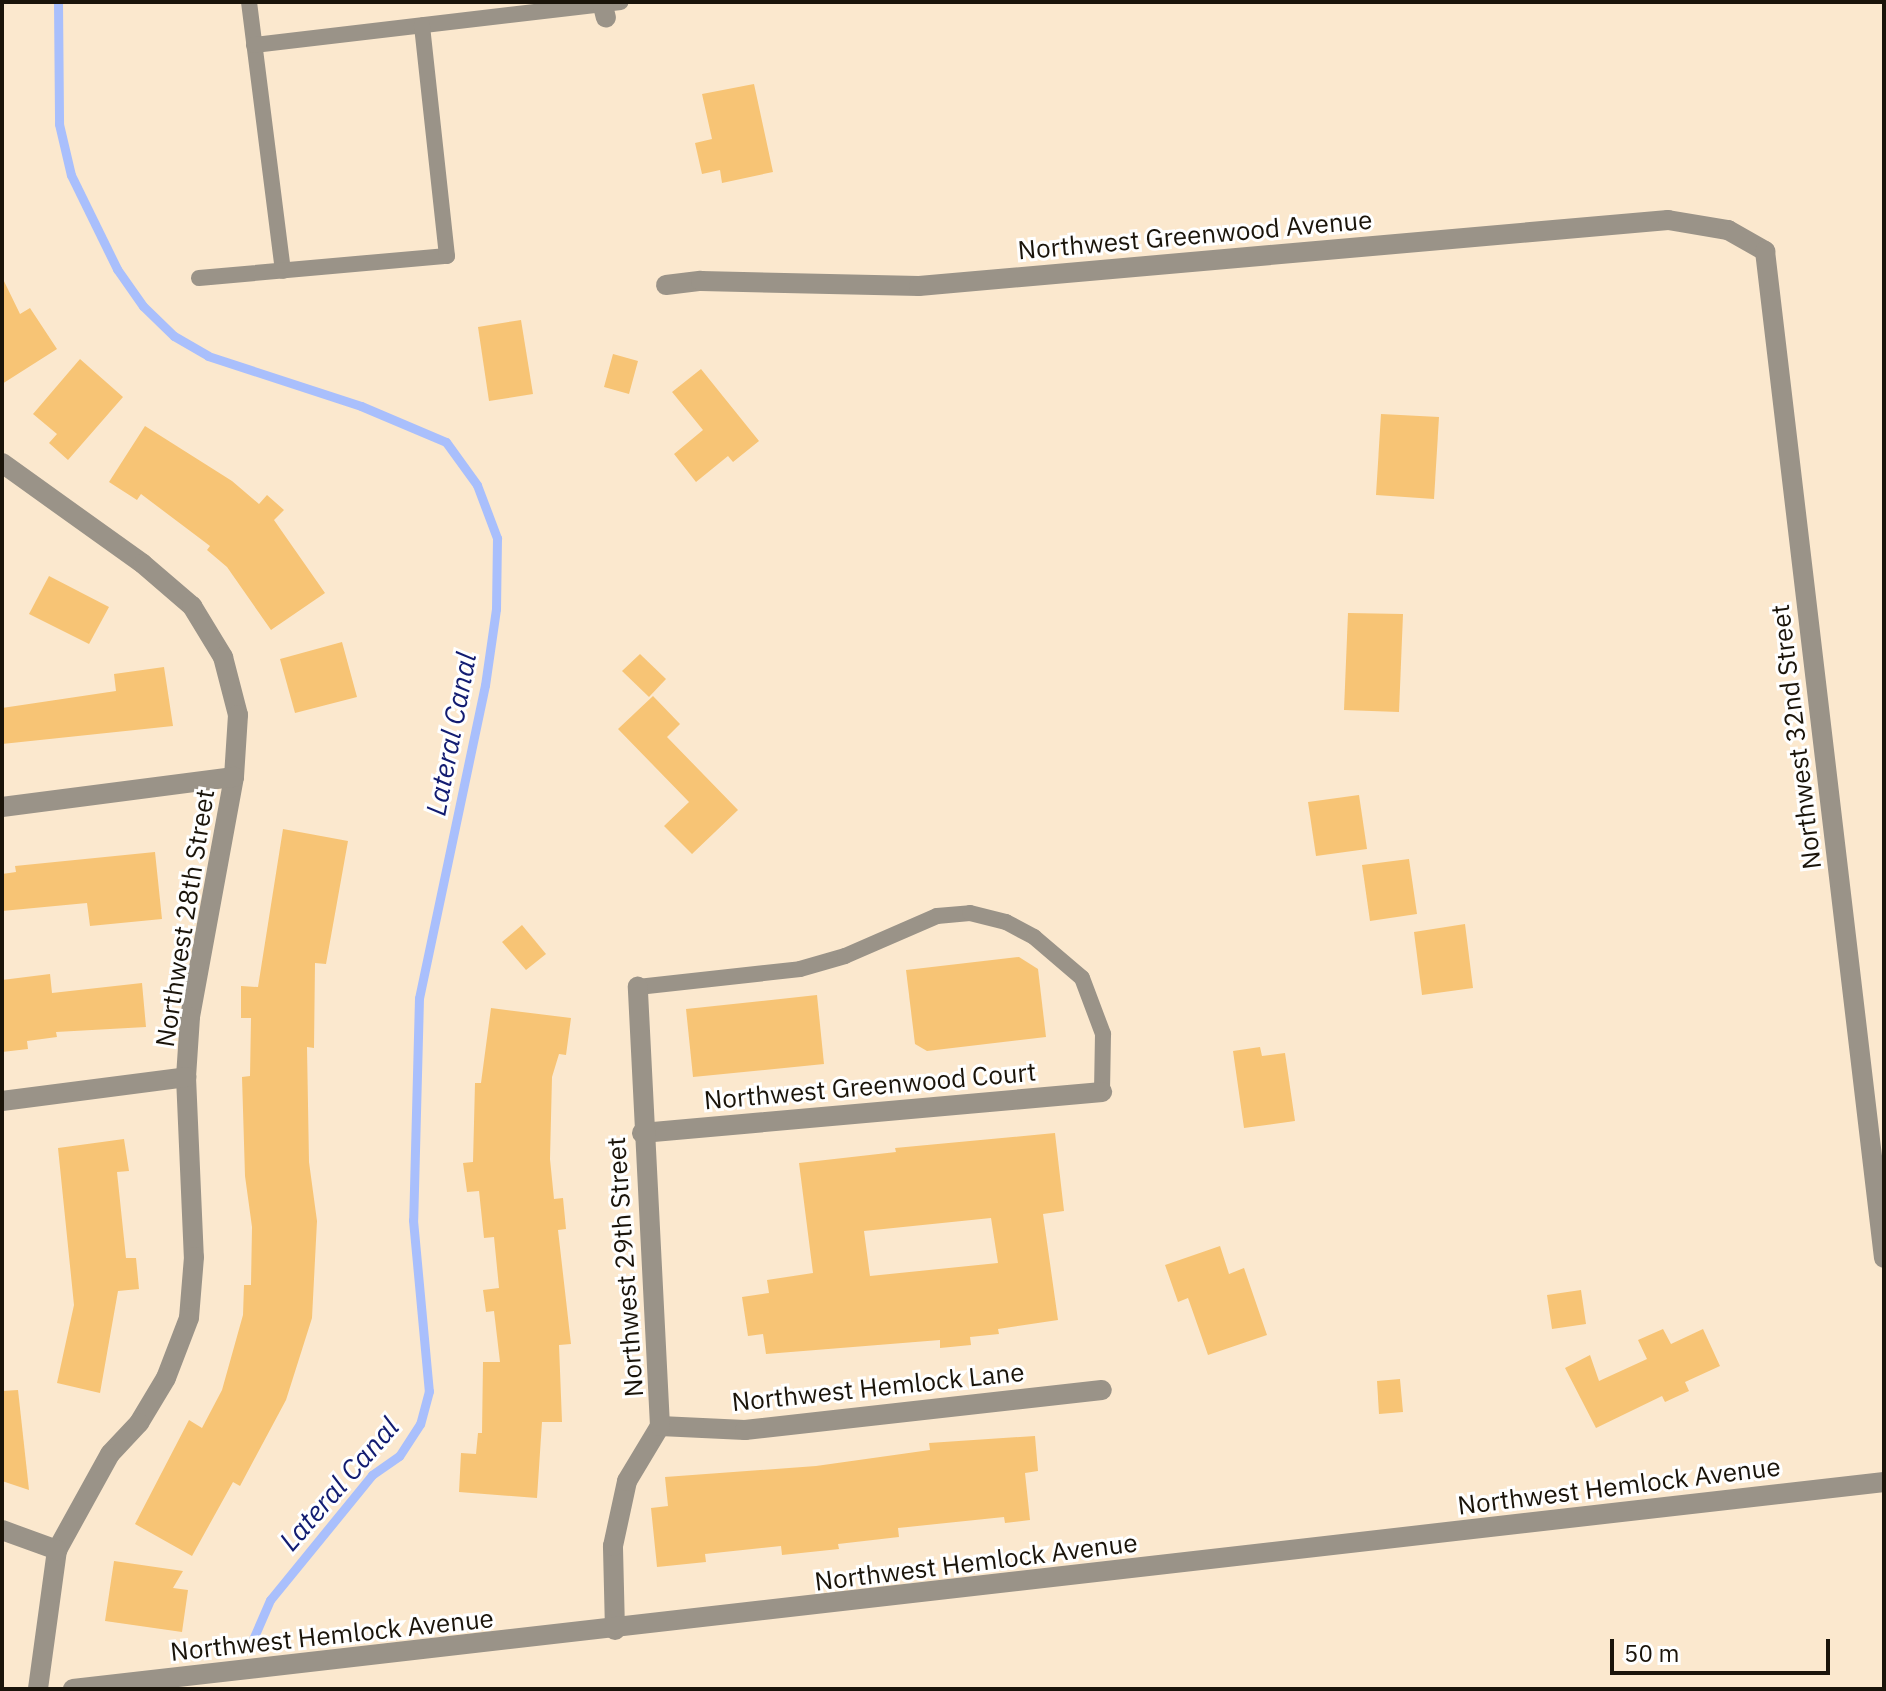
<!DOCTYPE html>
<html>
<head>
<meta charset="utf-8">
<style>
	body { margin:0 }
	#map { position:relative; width:1886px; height:1691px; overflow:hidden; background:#fbe8ce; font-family:"IBM Plex Sans",sans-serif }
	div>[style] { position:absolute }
	.stream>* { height:9px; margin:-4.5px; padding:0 4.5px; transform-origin:4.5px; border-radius:4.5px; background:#a9bffc }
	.building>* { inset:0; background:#f7c475 }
	.service>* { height:16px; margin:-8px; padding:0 8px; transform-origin:8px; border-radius:8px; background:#9a9388 }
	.minor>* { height:20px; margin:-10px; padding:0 10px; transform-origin:10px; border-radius:10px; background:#9a9388 }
	.tertiary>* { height:20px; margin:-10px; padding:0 10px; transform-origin:10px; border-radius:10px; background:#9a9388 }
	span { translate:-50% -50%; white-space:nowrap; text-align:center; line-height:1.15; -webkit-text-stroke:6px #fff; paint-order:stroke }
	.street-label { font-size:26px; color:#1a140a }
	.water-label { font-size:28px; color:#121c71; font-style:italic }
	.frame { position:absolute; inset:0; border:4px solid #1a140a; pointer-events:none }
	.scale { position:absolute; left:1610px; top:1639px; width:220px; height:36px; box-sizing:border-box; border:4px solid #1a140a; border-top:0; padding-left:10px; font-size:24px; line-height:28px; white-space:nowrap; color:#1a140a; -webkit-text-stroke:6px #fff; paint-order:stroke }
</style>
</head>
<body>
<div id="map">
	<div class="stream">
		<div style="left:58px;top:2px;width:122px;rotate:89.5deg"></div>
		<div style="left:59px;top:124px;width:52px;rotate:76.8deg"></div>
		<div style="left:71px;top:175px;width:105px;rotate:63.9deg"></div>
		<div style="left:117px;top:269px;width:45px;rotate:54.9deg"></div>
		<div style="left:143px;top:306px;width:43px;rotate:44.1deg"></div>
		<div style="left:174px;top:336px;width:39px;rotate:30deg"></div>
		<div style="left:208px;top:356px;width:161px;rotate:18.1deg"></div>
		<div style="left:361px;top:406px;width:92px;rotate:23deg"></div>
		<div style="left:446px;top:442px;width:53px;rotate:54.2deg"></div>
		<div style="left:477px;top:485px;width:57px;rotate:69.3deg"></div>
		<div style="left:497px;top:538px;width:71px;rotate:90.8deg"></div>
		<div style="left:496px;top:609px;width:77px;rotate:98.2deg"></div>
		<div style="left:485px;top:685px;width:320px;rotate:101.9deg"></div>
		<div style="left:419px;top:998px;width:222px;rotate:91.5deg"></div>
		<div style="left:413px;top:1220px;width:172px;rotate:84.7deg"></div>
		<div style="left:429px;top:1391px;width:34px;rotate:105deg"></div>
		<div style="left:420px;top:1424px;width:38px;rotate:123deg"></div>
		<div style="left:399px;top:1456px;width:33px;rotate:145deg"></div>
		<div style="left:372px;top:1475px;width:161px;rotate:129.2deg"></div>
		<div style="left:270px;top:1600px;width:48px;rotate:113.4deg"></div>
	</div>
	<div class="building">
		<div style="clip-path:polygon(754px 84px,773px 172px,722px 183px,720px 170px,702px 174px,695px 143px,712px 139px,702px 94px)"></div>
		<div style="clip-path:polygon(2px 277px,20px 314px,30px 308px,57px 349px,2px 384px)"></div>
		<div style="clip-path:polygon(521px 320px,533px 394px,489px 401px,478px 327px)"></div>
		<div style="clip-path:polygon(613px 354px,638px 361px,629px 394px,604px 387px)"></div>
		<div style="clip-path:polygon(80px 359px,123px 397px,68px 460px,49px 443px,57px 434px,33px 414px)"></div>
		<div style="clip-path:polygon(701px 369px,759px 441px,733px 462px,728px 456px,696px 482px,674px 454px,703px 430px,672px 392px)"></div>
		<div style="clip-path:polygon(1381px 414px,1439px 417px,1434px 499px,1376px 495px)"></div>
		<div style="clip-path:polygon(145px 426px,232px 481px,259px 504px,267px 495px,284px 510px,274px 520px,325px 593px,271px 630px,227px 567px,207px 550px,210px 546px,141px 494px,137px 500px,109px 482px)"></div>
		<div style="clip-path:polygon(49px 576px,109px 607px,89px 644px,29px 614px)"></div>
		<div style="clip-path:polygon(1348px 613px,1403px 614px,1399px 712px,1344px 710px)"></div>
		<div style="clip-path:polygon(342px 642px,357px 697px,295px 713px,280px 659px)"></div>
		<div style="clip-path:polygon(640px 654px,666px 679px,649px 697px,622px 671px)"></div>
		<div style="clip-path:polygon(164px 667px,173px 726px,2px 744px,2px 708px,116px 691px,114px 674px)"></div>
		<div style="clip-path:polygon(653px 696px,680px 724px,667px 737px,738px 810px,692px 854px,664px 826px,689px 802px,618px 729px)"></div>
		<div style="clip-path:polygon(1359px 795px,1367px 849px,1316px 856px,1308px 802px)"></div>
		<div style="clip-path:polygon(283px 829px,348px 841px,326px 964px,315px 963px,314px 1048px,307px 1047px,309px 1162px,317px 1221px,312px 1318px,286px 1400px,240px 1486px,233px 1482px,192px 1556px,135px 1524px,189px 1420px,202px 1428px,222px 1390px,243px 1315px,244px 1285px,251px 1285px,252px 1227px,245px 1176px,242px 1077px,250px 1076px,251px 1018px,241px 1018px,241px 986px,258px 987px)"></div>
		<div style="clip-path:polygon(155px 852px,162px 919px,90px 926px,87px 903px,2px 911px,2px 874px,16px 872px,15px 866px)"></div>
		<div style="clip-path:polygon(1409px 859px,1417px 914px,1370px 921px,1362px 865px)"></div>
		<div style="clip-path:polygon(1465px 924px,1473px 988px,1422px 995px,1414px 932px)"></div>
		<div style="clip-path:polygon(522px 925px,546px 954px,526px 970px,502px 942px)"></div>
		<div style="clip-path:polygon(1019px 957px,1038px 969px,1046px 1037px,927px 1051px,915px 1044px,906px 970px)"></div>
		<div style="clip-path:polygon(50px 974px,52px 993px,142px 983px,146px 1027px,56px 1032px,57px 1037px,27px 1041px,28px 1049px,2px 1052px,2px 980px)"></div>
		<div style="clip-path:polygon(817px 995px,824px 1064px,693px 1077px,686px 1009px)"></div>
		<div style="clip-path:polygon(491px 1008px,571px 1018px,566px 1055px,559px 1054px,552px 1077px,550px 1159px,554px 1199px,563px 1198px,566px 1229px,558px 1230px,571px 1344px,559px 1345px,562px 1422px,542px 1422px,537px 1498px,459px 1492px,461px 1453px,476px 1454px,478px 1433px,482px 1433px,483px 1362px,500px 1362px,494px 1311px,486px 1312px,483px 1290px,499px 1288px,494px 1237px,484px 1238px,479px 1191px,467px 1192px,463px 1163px,473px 1162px,475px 1083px,481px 1083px)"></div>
		<div style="clip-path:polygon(1260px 1047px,1262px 1056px,1285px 1053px,1295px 1121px,1244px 1128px,1233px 1051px)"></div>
		<div style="clip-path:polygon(evenodd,1055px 1133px,1064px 1211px,1043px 1214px,1058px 1320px,998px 1329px,999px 1334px,970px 1337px,971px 1345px,940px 1348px,940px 1340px,766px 1354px,763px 1334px,748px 1336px,742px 1297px,769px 1293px,767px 1280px,813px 1273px,799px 1163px,896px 1152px,895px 1148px,1055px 1133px,991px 1218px,998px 1263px,870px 1276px,864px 1231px,991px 1218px)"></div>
		<div style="clip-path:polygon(124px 1139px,129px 1171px,117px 1172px,126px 1258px,136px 1258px,139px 1289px,118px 1291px,100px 1393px,57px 1383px,74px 1305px,58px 1148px)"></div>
		<div style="clip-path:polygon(1220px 1246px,1229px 1274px,1244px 1268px,1267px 1335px,1208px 1355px,1188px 1298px,1178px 1302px,1165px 1265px)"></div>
		<div style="clip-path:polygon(1581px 1290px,1586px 1324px,1552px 1329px,1547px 1295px)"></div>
		<div style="clip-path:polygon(1663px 1329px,1671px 1344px,1703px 1329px,1720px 1366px,1685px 1382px,1689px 1391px,1665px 1402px,1662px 1396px,1596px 1428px,1565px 1368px,1590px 1355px,1599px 1381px,1647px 1359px,1638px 1340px)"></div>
		<div style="clip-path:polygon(1400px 1379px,1403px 1412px,1379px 1414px,1377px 1381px)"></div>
		<div style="clip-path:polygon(18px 1390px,29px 1490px,2px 1481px,2px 1391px)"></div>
		<div style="clip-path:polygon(1035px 1436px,1038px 1471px,1025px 1473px,1030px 1520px,1005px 1523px,1004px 1517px,898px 1528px,899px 1537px,838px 1544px,839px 1549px,782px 1555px,781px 1546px,705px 1554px,706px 1562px,657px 1567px,651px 1508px,668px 1506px,665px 1477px,816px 1466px,930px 1450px,929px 1443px)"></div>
		<div style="clip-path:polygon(114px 1561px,183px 1571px,173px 1588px,188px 1590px,182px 1632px,105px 1621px)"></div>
	</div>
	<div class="service">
		<div style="left:249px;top:2px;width:271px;rotate:82.8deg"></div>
		<div style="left:254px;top:45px;width:369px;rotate:-6.7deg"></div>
		<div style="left:199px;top:278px;width:249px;rotate:-5.1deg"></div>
		<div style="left:447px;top:256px;width:232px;rotate:-96.2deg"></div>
		<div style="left:638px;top:987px;width:163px;rotate:-6.3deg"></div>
		<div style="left:800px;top:969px;width:47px;rotate:-16.1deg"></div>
		<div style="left:845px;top:956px;width:100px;rotate:-23.5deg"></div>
		<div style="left:937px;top:916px;width:33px;rotate:-5deg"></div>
		<div style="left:970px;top:913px;width:37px;rotate:14deg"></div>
		<div style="left:1006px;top:922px;width:32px;rotate:28deg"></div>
		<div style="left:1034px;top:937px;width:63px;rotate:40.5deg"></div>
		<div style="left:1082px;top:978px;width:60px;rotate:69.4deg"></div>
		<div style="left:1103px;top:1034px;width:58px;rotate:91deg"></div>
	</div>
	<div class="minor">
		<div style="left:602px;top:2px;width:16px;rotate:76deg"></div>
		<div style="left:666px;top:285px;width:35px;rotate:-7deg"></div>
		<div style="left:701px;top:281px;width:218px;rotate:1.3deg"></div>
		<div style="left:919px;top:286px;width:752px;rotate:-5.04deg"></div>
		<div style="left:1668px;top:220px;width:61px;rotate:9.5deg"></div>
		<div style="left:1728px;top:230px;width:43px;rotate:29.6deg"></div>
		<div style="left:1765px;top:251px;width:1014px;rotate:83.26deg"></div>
		<div style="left:2px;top:463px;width:173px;rotate:35.6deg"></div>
		<div style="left:143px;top:564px;width:65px;rotate:40.6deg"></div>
		<div style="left:192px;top:606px;width:60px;rotate:58.7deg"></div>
		<div style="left:223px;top:657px;width:60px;rotate:75.5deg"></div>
		<div style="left:238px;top:715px;width:62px;rotate:93.7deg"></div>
		<div style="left:234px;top:777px;width:244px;rotate:100.4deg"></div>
		<div style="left:190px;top:1017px;width:60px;rotate:93.8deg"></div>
		<div style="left:186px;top:1077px;width:180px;rotate:87.5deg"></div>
		<div style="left:194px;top:1257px;width:61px;rotate:94.7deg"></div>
		<div style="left:189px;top:1318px;width:64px;rotate:111deg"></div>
		<div style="left:166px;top:1378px;width:52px;rotate:121deg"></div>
		<div style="left:139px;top:1423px;width:42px;rotate:133.1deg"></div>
		<div style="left:110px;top:1454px;width:110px;rotate:118.9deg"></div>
		<div style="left:57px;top:1550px;width:140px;rotate:97.8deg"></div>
		<div style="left:2px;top:807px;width:234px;rotate:-7.4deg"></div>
		<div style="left:2px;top:1101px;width:186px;rotate:-7.4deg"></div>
		<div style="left:642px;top:1133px;width:462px;rotate:-5.1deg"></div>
		<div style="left:660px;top:1426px;width:85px;rotate:2.7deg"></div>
		<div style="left:745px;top:1430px;width:359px;rotate:-6.4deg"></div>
		<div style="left:2px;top:1530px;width:59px;rotate:20deg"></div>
		<div style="left:615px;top:1630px;width:84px;rotate:-91.4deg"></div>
		<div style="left:613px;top:1546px;width:66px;rotate:-77.8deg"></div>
		<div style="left:627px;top:1481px;width:64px;rotate:-59deg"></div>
		<div style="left:660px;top:1426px;width:440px;rotate:-92.9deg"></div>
	</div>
	<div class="tertiary">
		<div style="left:73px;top:1689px;width:1823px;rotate:-6.52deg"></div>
	</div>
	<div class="street-label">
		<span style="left:1195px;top:235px;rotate:-5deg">Northwest Greenwood Avenue</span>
		<span style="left:1796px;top:737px;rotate:-97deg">Northwest 32nd Street</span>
		<span style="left:185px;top:918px;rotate:-81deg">Northwest 28th Street</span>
		<span style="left:870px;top:1086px;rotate:-5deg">Northwest Greenwood Court</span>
		<span style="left:625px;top:1267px;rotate:-94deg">Northwest 29th Street</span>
		<span style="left:878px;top:1387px;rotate:-6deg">Northwest Hemlock Lane</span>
		<span style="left:1619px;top:1486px;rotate:-7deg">Northwest Hemlock Avenue</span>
		<span style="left:976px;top:1562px;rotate:-7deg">Northwest Hemlock Avenue</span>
		<span style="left:332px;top:1635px;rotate:-6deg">Northwest Hemlock Avenue</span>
	</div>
	<div class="water-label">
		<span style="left:451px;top:734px;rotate:-79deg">Lateral Canal</span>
		<span style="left:339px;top:1484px;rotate:-49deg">Lateral Canal</span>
	</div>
	<div class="frame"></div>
	<div class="scale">50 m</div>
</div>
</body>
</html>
